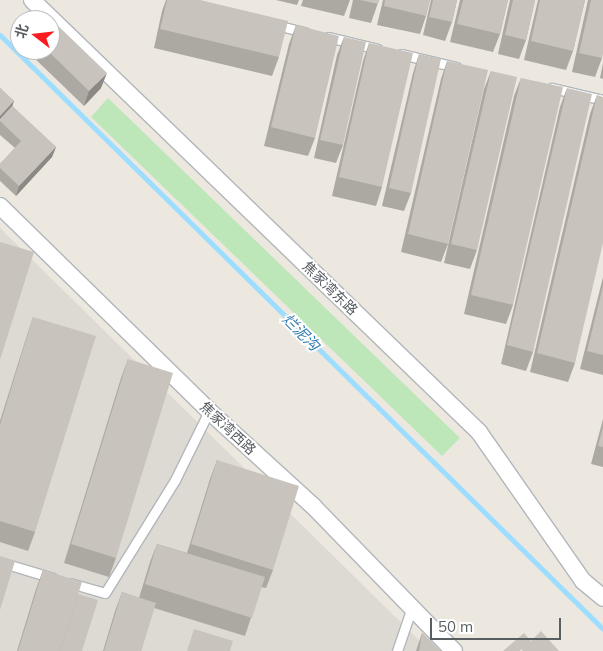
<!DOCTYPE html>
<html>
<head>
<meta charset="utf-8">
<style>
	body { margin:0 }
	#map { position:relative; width:603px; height:651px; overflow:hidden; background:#ede8df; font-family:Mulish,"Noto Sans SC",sans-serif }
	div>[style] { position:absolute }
	.industrial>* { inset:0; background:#dddad4 }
	.green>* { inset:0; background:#bde7b9 }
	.stream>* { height:5px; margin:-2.5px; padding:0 2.5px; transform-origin:2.5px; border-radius:2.5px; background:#9dddff }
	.roads { filter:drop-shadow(1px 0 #b2b7bb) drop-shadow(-1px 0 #b2b7bb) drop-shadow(0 1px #b2b7bb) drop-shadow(0 -1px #b2b7bb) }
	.lane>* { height:9px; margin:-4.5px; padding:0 4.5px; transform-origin:4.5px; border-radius:4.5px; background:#fff }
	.street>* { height:16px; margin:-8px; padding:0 8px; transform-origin:8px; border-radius:8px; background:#fff }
	.wall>* { inset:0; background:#aca8a2 }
	.shaded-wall>* { inset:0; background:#8c8884 }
	.building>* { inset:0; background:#c8c3bc }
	span { translate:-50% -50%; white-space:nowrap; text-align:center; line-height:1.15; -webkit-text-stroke:4px #fff; paint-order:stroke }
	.street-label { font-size:14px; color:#585d62 }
	.water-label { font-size:15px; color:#317aaf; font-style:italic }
	.north { position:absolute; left:10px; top:10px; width:50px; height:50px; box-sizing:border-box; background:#fff; border:1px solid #bcbec0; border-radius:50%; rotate:286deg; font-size:14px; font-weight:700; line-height:20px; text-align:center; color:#585d62 }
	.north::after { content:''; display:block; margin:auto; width:18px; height:22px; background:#f61c1f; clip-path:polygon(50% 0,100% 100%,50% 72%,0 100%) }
	.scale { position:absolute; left:430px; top:618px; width:131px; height:22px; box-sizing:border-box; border:2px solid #585d62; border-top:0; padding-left:6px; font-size:15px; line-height:18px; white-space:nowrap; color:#585d62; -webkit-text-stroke:4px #fff; paint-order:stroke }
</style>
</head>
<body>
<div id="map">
	<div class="industrial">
		<div style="clip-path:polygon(0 228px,430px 651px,0 651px)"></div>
	</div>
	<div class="green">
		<div style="clip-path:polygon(108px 98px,460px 438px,442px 456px,91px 117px)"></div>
	</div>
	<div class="stream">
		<div style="left:0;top:35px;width:846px;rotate:44.57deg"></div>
	</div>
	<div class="roads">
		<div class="lane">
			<div style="left:276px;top:25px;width:30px;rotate:14deg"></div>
			<div style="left:328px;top:37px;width:51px;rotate:13.5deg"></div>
			<div style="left:401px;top:54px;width:57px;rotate:13.3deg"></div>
			<div style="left:552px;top:88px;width:52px;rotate:13.2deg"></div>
			<div style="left:0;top:562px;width:55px;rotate:16.8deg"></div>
			<div style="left:70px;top:583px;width:36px;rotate:16deg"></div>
			<div style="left:105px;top:593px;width:133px;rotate:-58.2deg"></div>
			<div style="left:175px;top:480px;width:77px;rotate:-63.8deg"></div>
			<div style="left:397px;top:651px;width:46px;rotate:-71.2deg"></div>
		</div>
		<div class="street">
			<div style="left:32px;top:0;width:622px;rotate:44.02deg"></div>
			<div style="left:479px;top:432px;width:182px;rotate:55.1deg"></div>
			<div style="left:583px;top:581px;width:26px;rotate:40deg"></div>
			<div style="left:0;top:206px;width:293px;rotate:44.4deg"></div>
			<div style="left:209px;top:411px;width:141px;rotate:42.4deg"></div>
			<div style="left:313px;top:506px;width:202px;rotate:45.8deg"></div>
		</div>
	</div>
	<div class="wall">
		<div style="clip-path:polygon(166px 0,200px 0,279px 57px,272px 76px,154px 48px,162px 11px)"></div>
		<div style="clip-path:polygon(276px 0,299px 0,297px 5px)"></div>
		<div style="clip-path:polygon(303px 0,350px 0,344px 16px,301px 6px)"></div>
		<div style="clip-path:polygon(353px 0,379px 0,371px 23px,349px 18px)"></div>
		<div style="clip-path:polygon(383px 0,430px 0,426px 16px,420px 34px,377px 25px)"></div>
		<div style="clip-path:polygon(431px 0,457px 0,452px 22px,445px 41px,423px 35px)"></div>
		<div style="clip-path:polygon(460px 0,508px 0,500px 34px,493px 52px,450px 42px)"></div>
		<div style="clip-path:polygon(510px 0,535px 0,526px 40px,519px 59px,498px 54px)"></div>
		<div style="clip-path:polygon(538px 0,585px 0,573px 51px,566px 70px,524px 60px)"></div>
		<div style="clip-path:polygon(588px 0,603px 0,602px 58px,595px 77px,572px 72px)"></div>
		<div style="clip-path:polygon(296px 25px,315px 138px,308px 156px,264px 146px,289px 44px)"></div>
		<div style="clip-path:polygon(344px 37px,343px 145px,336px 163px,314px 158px,337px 55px)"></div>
		<div style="clip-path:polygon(369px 43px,382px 187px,376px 206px,332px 196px,363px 61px)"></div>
		<div style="clip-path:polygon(30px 50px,50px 50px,101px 88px,84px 106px,29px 53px)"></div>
		<div style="clip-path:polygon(419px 54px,411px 193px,404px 211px,382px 206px,413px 73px)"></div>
		<div style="clip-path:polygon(447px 61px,448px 244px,441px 262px,401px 252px,441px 79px)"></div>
		<div style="clip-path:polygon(603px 63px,603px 79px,600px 78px)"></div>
		<div style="clip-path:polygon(491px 71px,477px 250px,470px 269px,444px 263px,484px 89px)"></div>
		<div style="clip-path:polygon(521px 78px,513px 305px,506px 324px,464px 314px,514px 96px)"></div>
		<div style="clip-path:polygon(0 88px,14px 101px,12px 106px,56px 147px,52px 157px,16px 196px,0 181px,0 164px,15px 148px,0 135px)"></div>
		<div style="clip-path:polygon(567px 88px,533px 352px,526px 371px,501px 364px,560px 107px)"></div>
		<div style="clip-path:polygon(597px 95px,575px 363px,568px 382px,530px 372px,590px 114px)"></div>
		<div style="clip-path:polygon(603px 277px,603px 375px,580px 369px)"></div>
		<div style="clip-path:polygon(33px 317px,35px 532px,28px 551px,0 542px,0 421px,27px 335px)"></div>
		<div style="clip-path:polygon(128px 359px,116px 558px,109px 577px,64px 563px,121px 378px)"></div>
		<div style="clip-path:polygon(603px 419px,603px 467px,591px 464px)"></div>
		<div style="clip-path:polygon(217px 460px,273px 570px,266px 588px,261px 587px,245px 636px,154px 608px,141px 651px,103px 651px,115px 611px,122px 592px,139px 598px,150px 562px,157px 544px,187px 553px,210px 479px)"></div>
		<div style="clip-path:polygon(43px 570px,78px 594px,82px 651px,17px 651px,36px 589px)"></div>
		<div style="clip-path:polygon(422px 633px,440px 651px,416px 651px)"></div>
	</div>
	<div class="shaded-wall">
		<div style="clip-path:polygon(107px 73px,101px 88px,84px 106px,89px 91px)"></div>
		<div style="clip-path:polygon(14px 101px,9px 116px,0 121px,0 116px)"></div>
		<div style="clip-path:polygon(56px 147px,52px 157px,16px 196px,19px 186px)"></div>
	</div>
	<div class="building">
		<div style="clip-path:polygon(167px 0,200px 0,288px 21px,279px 57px,160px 29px)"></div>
		<div style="clip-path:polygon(360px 0,379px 0,378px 4px)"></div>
		<div style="clip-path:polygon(385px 0,430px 0,426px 16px,384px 6px)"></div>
		<div style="clip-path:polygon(433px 0,457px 0,452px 22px,429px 17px)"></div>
		<div style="clip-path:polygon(463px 0,508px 0,500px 34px,457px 24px)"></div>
		<div style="clip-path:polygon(513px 0,535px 0,526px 40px,505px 35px)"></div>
		<div style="clip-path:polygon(540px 0,585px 0,573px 51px,531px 41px)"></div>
		<div style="clip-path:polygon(591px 0,603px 0,603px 53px,602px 58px,579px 53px)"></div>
		<div style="clip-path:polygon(52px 20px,107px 73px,89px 91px,47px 50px,50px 50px,50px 22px)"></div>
		<div style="clip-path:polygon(296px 25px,339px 36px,315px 138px,271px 127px)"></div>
		<div style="clip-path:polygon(344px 37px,366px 42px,343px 145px,320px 140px)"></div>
		<div style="clip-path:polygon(369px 43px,413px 53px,382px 187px,339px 177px)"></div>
		<div style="clip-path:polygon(419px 54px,441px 59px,411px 193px,389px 188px)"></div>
		<div style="clip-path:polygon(447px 61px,488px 70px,448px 244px,408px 234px)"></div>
		<div style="clip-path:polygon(491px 71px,517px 77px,477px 250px,451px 244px)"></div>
		<div style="clip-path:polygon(521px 78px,563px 87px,513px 305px,471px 295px)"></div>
		<div style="clip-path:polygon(0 88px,14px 101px,0 116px)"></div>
		<div style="clip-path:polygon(567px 88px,592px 94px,533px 352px,507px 345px)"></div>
		<div style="clip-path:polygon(597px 95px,603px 97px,603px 243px,575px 363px,537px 353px)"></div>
		<div style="clip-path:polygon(12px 106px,56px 147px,19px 186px,0 168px,0 164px,21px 141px,0 121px,0 119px)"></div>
		<div style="clip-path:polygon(0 242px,34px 252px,0 360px)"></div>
		<div style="clip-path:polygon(603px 286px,603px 355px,587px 351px)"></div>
		<div style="clip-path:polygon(33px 317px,96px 336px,35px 532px,0 521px,0 425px)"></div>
		<div style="clip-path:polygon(128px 359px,173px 373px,116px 558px,71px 544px)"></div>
		<div style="clip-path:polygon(603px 427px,603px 447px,598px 446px)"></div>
		<div style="clip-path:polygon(217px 460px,299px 486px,273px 570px,191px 544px)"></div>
		<div style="clip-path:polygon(157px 544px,265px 577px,252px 618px,145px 584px)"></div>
		<div style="clip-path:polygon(0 556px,15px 561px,0 610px)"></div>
		<div style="clip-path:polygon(43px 570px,82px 582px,60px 651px,18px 651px)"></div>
		<div style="clip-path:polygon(122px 592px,156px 603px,141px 651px,104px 651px)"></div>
		<div style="clip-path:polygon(78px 594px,98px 600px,82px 651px,60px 651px)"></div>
		<div style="clip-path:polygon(194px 629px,233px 641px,230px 651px,187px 651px)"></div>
		<div style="clip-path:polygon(541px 631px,559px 651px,523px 651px,521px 649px,520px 651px,503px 651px,524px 633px,531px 641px)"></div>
		<div style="clip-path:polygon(422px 633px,440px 651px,419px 651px)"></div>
	</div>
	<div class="street-label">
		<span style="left:330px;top:288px;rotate:44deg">焦家湾东路</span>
		<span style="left:228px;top:428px;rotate:43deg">焦家湾西路</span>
	</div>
	<div class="water-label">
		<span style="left:301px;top:332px;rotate:45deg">烂泥沟</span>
	</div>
	<div class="north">北</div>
	<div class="scale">50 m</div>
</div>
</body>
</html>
